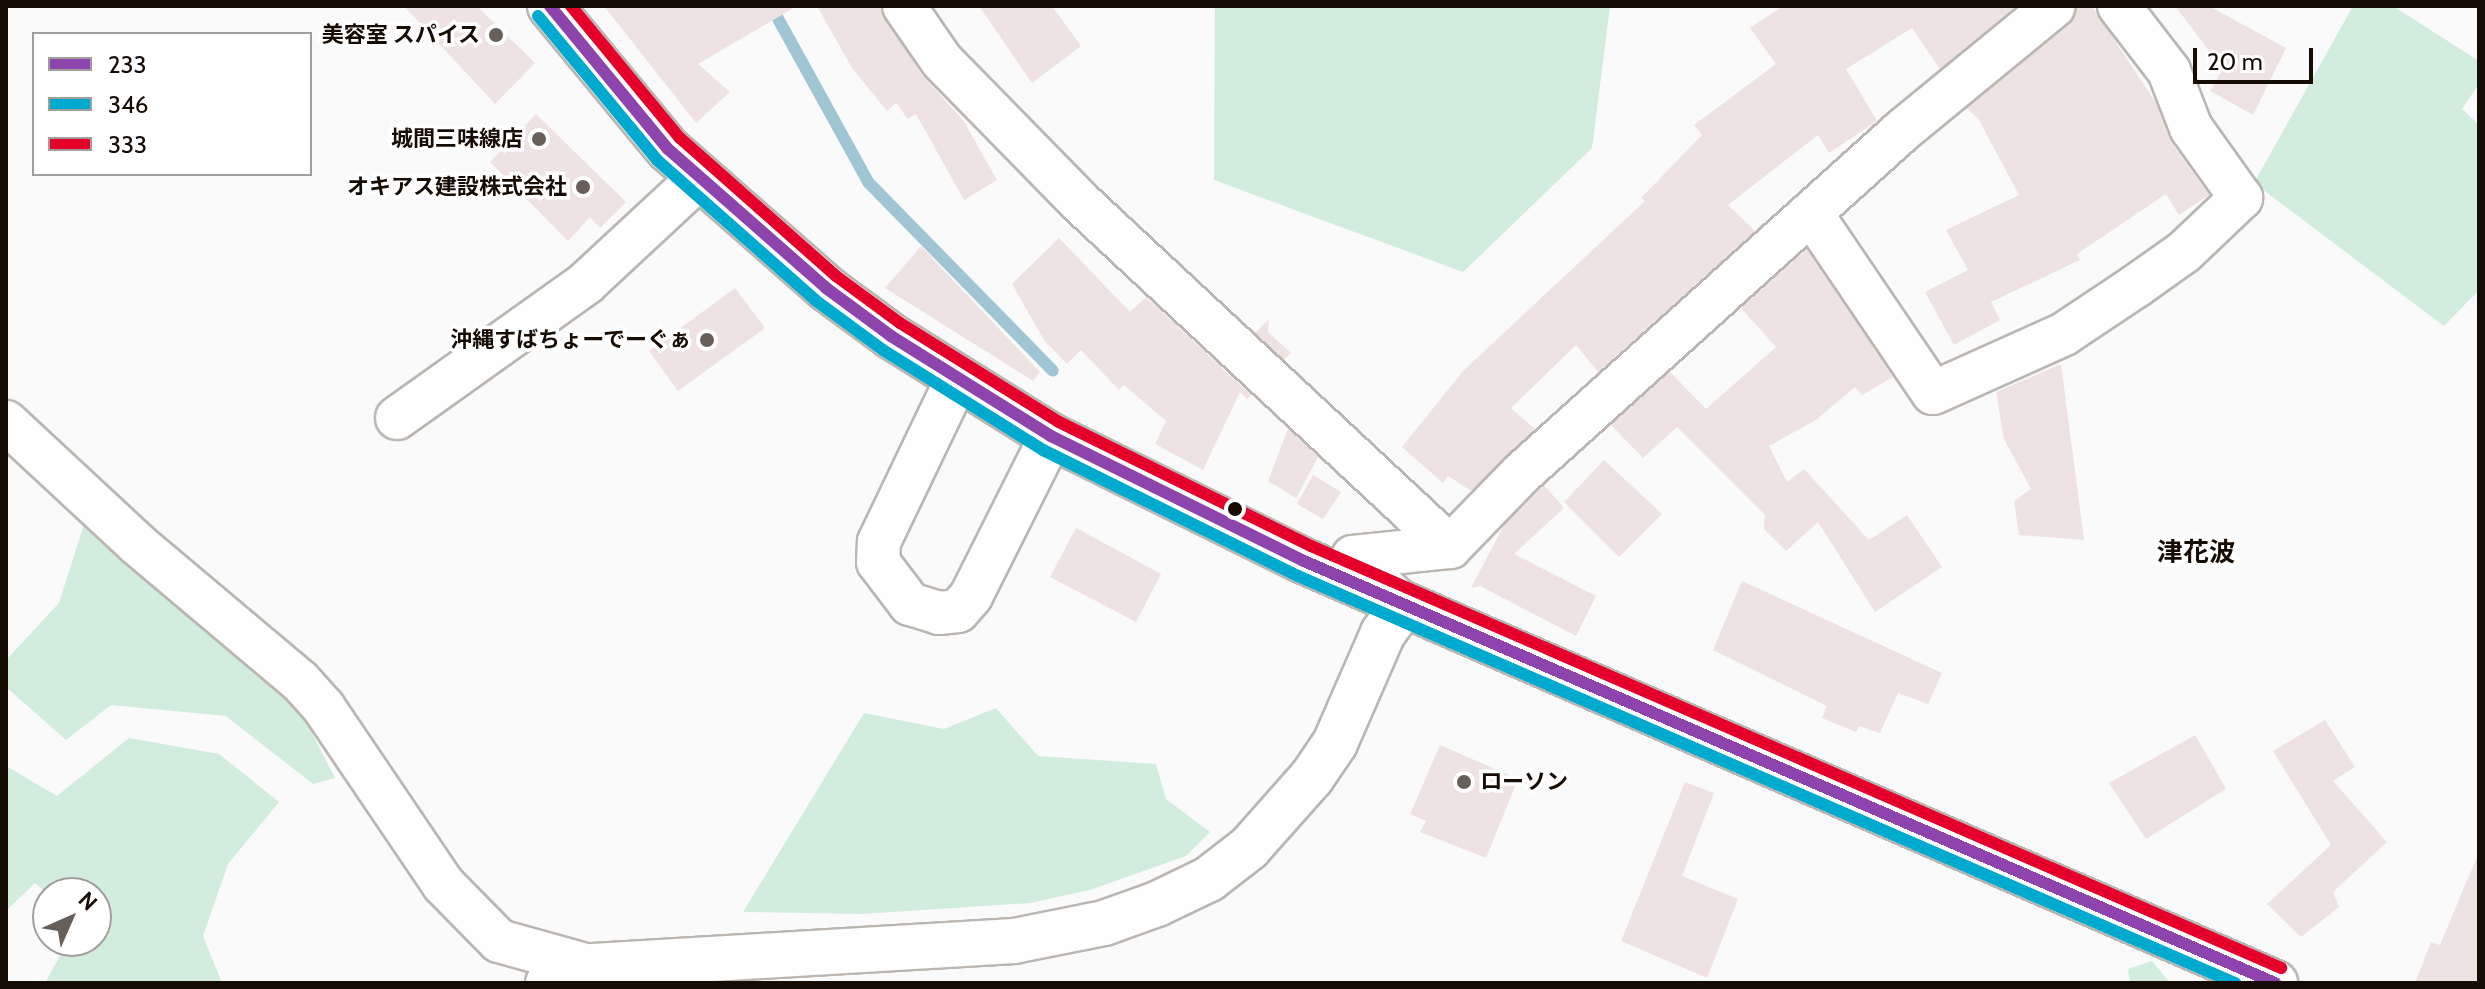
<!DOCTYPE html>
<html>
<head>
<meta charset="utf-8">
<style>
	body { margin:0 }
	#map { position:relative; width:2485px; height:989px; overflow:hidden; background:#fafafa; font-family:Cabin,"Noto Sans JP",sans-serif }
	div>[style] { position:absolute }
	.green>* { inset:0; background:#d2ecde }
	.stream>* { height:12px; margin:-6px; padding:0 6px; transform-origin:6px; border-radius:6px; background:#a0c6d4 }
	.building>* { inset:0; background:#eee3e2 }
	.roads { filter:drop-shadow(2px 0 #bbb6b1) drop-shadow(-2px 0 #bbb6b1) drop-shadow(0 2px #bbb6b1) drop-shadow(0 -2px #bbb6b1) }
	.minor>* { height:42px; margin:-21px; padding:0 21px; transform-origin:21px; border-radius:21px; background:#fefefe }
	.tertiary>* { height:44px; margin:-22px; padding:0 22px; transform-origin:22px; border-radius:22px; background:#fefefe }
	.primary>* { height:44px; margin:-22px; padding:0 22px; transform-origin:22px; border-radius:22px; background:#fefefe }
	.bus-1>* { height:12px; margin:-6px; padding:0 6px; transform-origin:6px; border-radius:6px; background:#8e44ad }
	.bus-2>* { height:12px; margin:-6px; padding:0 6px; transform-origin:6px; border-radius:6px; background:#00a9ce }
	.bus-3>* { height:12px; margin:-6px; padding:0 6px; transform-origin:6px; border-radius:6px; background:#e4002b }
	.dots>* { width:22px; height:22px; translate:-50% -50%; box-sizing:border-box; border:4px solid #fff; border-radius:50% }
	span { translate:-50% -50%; white-space:nowrap; text-align:center; line-height:1.15; -webkit-text-stroke:7px #fff; paint-order:stroke }
	.poi-label { font-size:22px; color:#160c04; font-weight:700 }
	.right { translate:-100% -50%; text-align:right }
	.left { translate:0 -50%; text-align:left }
	.quarter-label { font-size:26px; color:#160c04; font-weight:700 }
	.frame { position:absolute; inset:0; border:8px solid #160c04; pointer-events:none }
	.legend { position:absolute; left:32px; top:32px; width:280px; height:144px; box-sizing:border-box; background:#fff; border:2px solid #a29e9b; margin:0; padding:10px 14px; list-style:none; font-size:24px; color:#160c04 }
	.legend li { display:flex; align-items:center; gap:16px; height:40px }
	.legend b { width:40px; border:2px solid #a29e9b }
	.north { position:absolute; left:32px; top:877px; width:80px; height:80px; box-sizing:border-box; background:#fff; border:2px solid #a29e9b; border-radius:50%; rotate:45deg; font-size:22px; font-weight:700; line-height:32px; text-align:center; color:#160c04 }
	.north::after { content:''; display:block; margin:auto; width:28px; height:36px; background:#665f5a; clip-path:polygon(50% 0,100% 100%,50% 72%,0 100%) }
	.scale { position:absolute; left:2193px; top:48px; width:120px; height:36px; box-sizing:border-box; border:4px solid #160c04; border-top:0; padding-left:10px; font-size:24px; line-height:28px; white-space:nowrap; color:#160c04; -webkit-text-stroke:6px #fff; paint-order:stroke }
</style>
</head>
<body>
<div id="map">
	<div class="green">
		<div style="clip-path:polygon(1215px 6px,1610px 6px,1592px 148px,1463px 272px,1214px 180px)"></div>
		<div style="clip-path:polygon(2353px 6px,2393px 6px,2479px 61px,2479px 84px,2462px 109px,2479px 125px,2479px 290px,2444px 326px,2254px 183px)"></div>
		<div style="clip-path:polygon(85px 521px,294px 698px,335px 778px,313px 784px,226px 716px,111px 705px,66px 740px,6px 687px,6px 660px,59px 603px)"></div>
		<div style="clip-path:polygon(996px 708px,1038px 756px,1156px 764px,1166px 799px,1210px 832px,1186px 856px,1090px 890px,1030px 903px,862px 914px,743px 912px,864px 713px,944px 729px)"></div>
		<div style="clip-path:polygon(129px 738px,219px 754px,279px 802px,228px 864px,203px 936px,222px 983px,45px 983px,68px 941px,96px 941px,96px 893px,48px 894px,35px 883px,6px 911px,6px 766px,57px 796px)"></div>
		<div style="clip-path:polygon(2152px 961px,2170px 983px,2130px 983px,2128px 969px)"></div>
	</div>
	<div class="stream">
		<div style="left:771px;top:6px;width:201px;rotate:61.1deg"></div>
		<div style="left:868px;top:182px;width:264px;rotate:45.6deg"></div>
	</div>
	<div class="building">
		<div style="clip-path:polygon(404px 6px,477px 6px,535px 63px,495px 104px)"></div>
		<div style="clip-path:polygon(604px 6px,797px 6px,698px 64px,730px 92px,696px 123px)"></div>
		<div style="clip-path:polygon(817px 6px,880px 6px,922px 75px,963px 120px,997px 180px,964px 200px,916px 114px,908px 119px,896px 103px,887px 111px,852px 68px)"></div>
		<div style="clip-path:polygon(979px 6px,1052px 6px,1081px 46px,1032px 83px)"></div>
		<div style="clip-path:polygon(1783px 6px,2016px 6px,1940px 69px,1912px 28px,1846px 69px,1877px 121px,1829px 153px,1818px 135px,1728px 205px,1755px 231px,1598px 372px,1576px 345px,1511px 408px,1535px 429px,1471px 491px,1448px 476px,1443px 483px,1402px 447px,1463px 371px,1645px 201px,1641px 198px,1702px 135px,1694px 125px,1776px 64px,1750px 28px)"></div>
		<div style="clip-path:polygon(2077px 6px,2092px 6px,2156px 103px,2171px 142px,2209px 195px,2179px 215px,2166px 194px,2077px 254px,2080px 260px,1991px 302px,2000px 320px,1954px 345px,1925px 292px,1968px 270px,1946px 230px,2019px 195px,1979px 120px,1967px 108px,2069px 25px)"></div>
		<div style="clip-path:polygon(2175px 6px,2209px 6px,2286px 48px,2253px 115px,2210px 91px,2221px 72px,2209px 64px,2213px 56px)"></div>
		<div style="clip-path:polygon(536px 114px,626px 202px,600px 228px,590px 217px,568px 241px,490px 162px)"></div>
		<div style="clip-path:polygon(1059px 238px,1130px 312px,1146px 297px,1251px 395px,1247px 399px,1240px 392px,1203px 470px,1155px 444px,1166px 421px,1124px 385px,1119px 390px,1081px 350px,1067px 364px,1044px 340px,1012px 284px)"></div>
		<div style="clip-path:polygon(921px 246px,1040px 372px,1033px 381px,885px 288px)"></div>
		<div style="clip-path:polygon(1807px 249px,1893px 377px,1862px 395px,1855px 387px,1816px 420px,1769px 446px,1787px 482px,1804px 469px,1869px 540px,1907px 515px,1942px 567px,1875px 612px,1818px 522px,1786px 551px,1764px 529px,1765px 515px,1677px 427px,1643px 458px,1611px 425px,1670px 372px,1706px 409px,1776px 347px,1741px 308px)"></div>
		<div style="clip-path:polygon(735px 288px,765px 328px,678px 391px,649px 351px)"></div>
		<div style="clip-path:polygon(1269px 319px,1268px 332px,1291px 353px,1284px 360px,1255px 333px)"></div>
		<div style="clip-path:polygon(2061px 364px,2084px 540px,2019px 535px,2014px 501px,2031px 489px,2004px 439px,1996px 392px)"></div>
		<div style="clip-path:polygon(1288px 429px,1318px 457px,1296px 498px,1268px 481px)"></div>
		<div style="clip-path:polygon(1604px 460px,1662px 514px,1619px 557px,1564px 502px)"></div>
		<div style="clip-path:polygon(1313px 475px,1341px 492px,1323px 519px,1297px 504px)"></div>
		<div style="clip-path:polygon(1544px 485px,1564px 508px,1514px 554px,1596px 596px,1576px 636px,1480px 586px,1471px 588px,1503px 527px)"></div>
		<div style="clip-path:polygon(1076px 528px,1161px 574px,1136px 622px,1050px 577px)"></div>
		<div style="clip-path:polygon(1742px 581px,1942px 673px,1928px 704px,1898px 693px,1880px 733px,1859px 726px,1856px 732px,1822px 718px,1827px 706px,1713px 650px)"></div>
		<div style="clip-path:polygon(2325px 720px,2355px 767px,2333px 781px,2387px 842px,2333px 892px,2339px 907px,2301px 937px,2267px 904px,2331px 845px,2273px 751px)"></div>
		<div style="clip-path:polygon(2195px 735px,2226px 789px,2146px 839px,2109px 783px)"></div>
		<div style="clip-path:polygon(1440px 745px,1518px 779px,1486px 858px,1420px 832px,1426px 821px,1410px 814px)"></div>
		<div style="clip-path:polygon(1685px 782px,1714px 793px,1682px 876px,1738px 899px,1707px 978px,1621px 941px)"></div>
		<div style="clip-path:polygon(2479px 852px,2479px 983px,2415px 983px,2431px 942px,2440px 945px)"></div>
	</div>
	<div class="roads">
		<div class="minor">
			<div style="left:904px;top:6px;width:67px;rotate:55.4deg"></div>
			<div style="left:942px;top:61px;width:197px;rotate:45.6deg"></div>
			<div style="left:1080px;top:202px;width:506px;rotate:43deg"></div>
			<div style="left:1811px;top:213px;width:217px;rotate:55.9deg"></div>
			<div style="left:1933px;top:393px;width:144px;rotate:-24.2deg"></div>
			<div style="left:2064px;top:334px;width:87px;rotate:-33.7deg"></div>
			<div style="left:2136px;top:286px;width:59px;rotate:-35.3deg"></div>
			<div style="left:2184px;top:252px;width:79px;rotate:-43.5deg"></div>
			<div style="left:2241px;top:198px;width:86px;rotate:-125.5deg"></div>
			<div style="left:2191px;top:128px;width:61px;rotate:-111.1deg"></div>
			<div style="left:2169px;top:71px;width:82px;rotate:-127.6deg"></div>
			<div style="left:957px;top:379px;width:181px;rotate:115.6deg"></div>
			<div style="left:879px;top:542px;width:20px;rotate:93deg"></div>
			<div style="left:878px;top:562px;width:53px;rotate:52.7deg"></div>
			<div style="left:910px;top:604px;width:30px;rotate:17deg"></div>
			<div style="left:939px;top:613px;width:19px;rotate:-6deg"></div>
			<div style="left:958px;top:611px;width:20px;rotate:-49deg"></div>
			<div style="left:971px;top:596px;width:179px;rotate:-63.4deg"></div>
			<div style="left:397px;top:418px;width:232px;rotate:-35.5deg"></div>
			<div style="left:586px;top:283px;width:156px;rotate:-42.9deg"></div>
			<div style="left:6px;top:422px;width:178px;rotate:42.9deg"></div>
			<div style="left:136px;top:543px;width:214px;rotate:40.1deg"></div>
			<div style="left:300px;top:681px;width:36px;rotate:48deg"></div>
			<div style="left:324px;top:708px;width:212px;rotate:55.9deg"></div>
			<div style="left:443px;top:884px;width:80px;rotate:45.5deg"></div>
			<div style="left:499px;top:941px;width:112px;rotate:15.5deg"></div>
			<div style="left:1398px;top:601px;width:63px;rotate:-135.6deg"></div>
			<div style="left:1353px;top:557px;width:98px;rotate:-5.9deg"></div>
			<div style="left:1450px;top:547px;width:103px;rotate:-45.8deg"></div>
			<div style="left:1522px;top:473px;width:513px;rotate:-42deg"></div>
			<div style="left:1903px;top:130px;width:195px;rotate:-39.4deg"></div>
		</div>
		<div class="tertiary">
			<div style="left:548px;top:983px;width:48px;rotate:-20.7deg"></div>
			<div style="left:593px;top:966px;width:422px;rotate:-3.4deg"></div>
			<div style="left:1014px;top:941px;width:92px;rotate:-11.3deg"></div>
			<div style="left:1104px;top:923px;width:56px;rotate:-19.7deg"></div>
			<div style="left:1157px;top:904px;width:58px;rotate:-25.7deg"></div>
			<div style="left:1209px;top:879px;width:51px;rotate:-37.8deg"></div>
			<div style="left:1249px;top:848px;width:95px;rotate:-48.4deg"></div>
			<div style="left:1312px;top:777px;width:41px;rotate:-55.9deg"></div>
			<div style="left:1335px;top:743px;width:120px;rotate:-66.4deg"></div>
			<div style="left:1383px;top:633px;width:34px;rotate:-54deg"></div>
		</div>
		<div class="primary">
			<div style="left:550px;top:6px;width:185px;rotate:50.5deg"></div>
			<div style="left:668px;top:149px;width:210px;rotate:41.3deg"></div>
			<div style="left:826px;top:288px;width:81px;rotate:36.4deg"></div>
			<div style="left:891px;top:336px;width:189px;rotate:32deg"></div>
			<div style="left:1051px;top:436px;width:282px;rotate:26.3deg"></div>
			<div style="left:1304px;top:561px;width:1059px;rotate:23.49deg"></div>
		</div>
	</div>
	<div class="bus-1">
		<div style="left:550px;top:6px;width:185px;rotate:50.5deg"></div>
		<div style="left:668px;top:149px;width:210px;rotate:41.3deg"></div>
		<div style="left:826px;top:288px;width:81px;rotate:36.4deg"></div>
		<div style="left:891px;top:336px;width:189px;rotate:32deg"></div>
		<div style="left:1051px;top:436px;width:282px;rotate:26.3deg"></div>
		<div style="left:1304px;top:561px;width:1059px;rotate:23.49deg"></div>
	</div>
	<div class="bus-2">
		<div style="left:538px;top:16px;width:187px;rotate:50.4deg"></div>
		<div style="left:657px;top:160px;width:211px;rotate:41.5deg"></div>
		<div style="left:815px;top:300px;width:84px;rotate:36.3deg"></div>
		<div style="left:883px;top:350px;width:189px;rotate:32deg"></div>
		<div style="left:1043px;top:450px;width:284px;rotate:26.3deg"></div>
		<div style="left:1298px;top:576px;width:1022px;rotate:23.48deg"></div>
	</div>
	<div class="bus-3">
		<div style="left:571px;top:6px;width:171px;rotate:50.5deg"></div>
		<div style="left:680px;top:138px;width:208px;rotate:41.5deg"></div>
		<div style="left:836px;top:276px;width:79px;rotate:36.3deg"></div>
		<div style="left:900px;top:323px;width:187px;rotate:31.9deg"></div>
		<div style="left:1059px;top:422px;width:281px;rotate:26.2deg"></div>
		<div style="left:1311px;top:546px;width:1058px;rotate:23.51deg"></div>
	</div>
	<div class="dots">
		<div style="left:496px;top:35px;background:#665f5a"></div>
		<div style="left:539px;top:139px;background:#665f5a"></div>
		<div style="left:583px;top:187px;background:#665f5a"></div>
		<div style="left:707px;top:340px;background:#665f5a"></div>
		<div style="left:1235px;top:509px;background:#160c04"></div>
		<div style="left:1464px;top:782px;background:#665f5a"></div>
	</div>
	<div class="poi-label">
		<span class="right" style="left:480px;top:35px">美容室 スパイス</span>
		<span class="right" style="left:523px;top:139px">城間三味線店</span>
		<span class="right" style="left:567px;top:187px">オキアス建設株式会社</span>
		<span class="right" style="left:691px;top:340px">沖縄すばちょーでーぐぁ</span>
		<span class="left" style="left:1480px;top:782px">ローソン</span>
	</div>
	<div class="quarter-label">
		<span style="left:2196px;top:553px">津花波</span>
	</div>
	<div class="frame"></div>
	<ul class="legend">
	<li><b style="height:10px;background:#8e44ad"></b>233</li>
	<li><b style="height:10px;background:#00a9ce"></b>346</li>
	<li><b style="height:10px;background:#e4002b"></b>333</li>
	</ul>
	<div class="north">N</div>
	<div class="scale">20 m</div>
</div>
</body>
</html>
